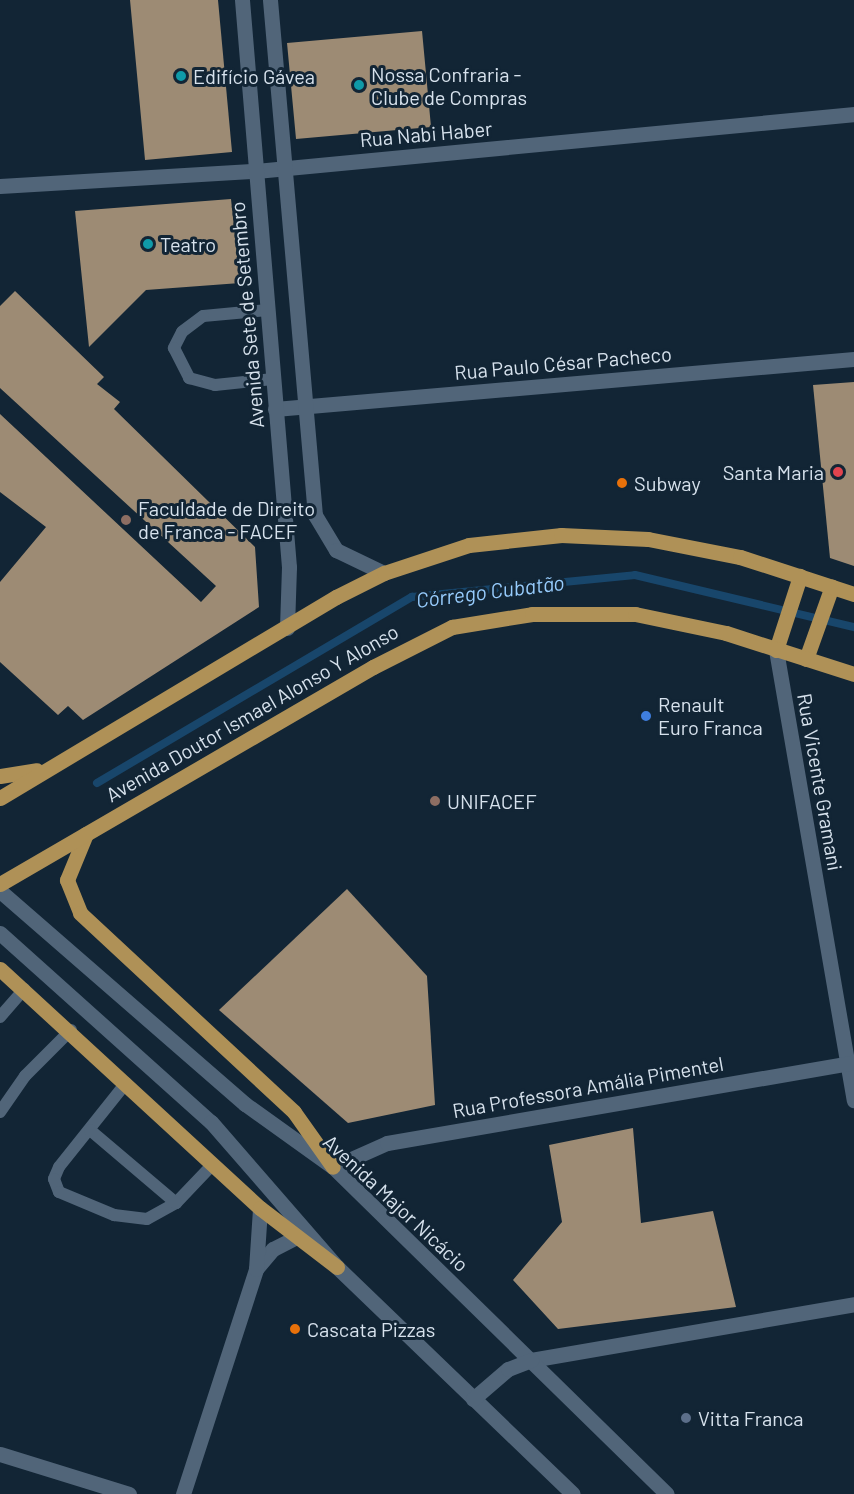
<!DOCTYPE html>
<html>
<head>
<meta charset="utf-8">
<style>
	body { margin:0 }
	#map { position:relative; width:854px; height:1494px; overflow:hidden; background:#122535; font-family:Barlow,sans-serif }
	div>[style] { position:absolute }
	.stream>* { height:8px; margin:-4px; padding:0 4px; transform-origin:4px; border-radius:4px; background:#18466b }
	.building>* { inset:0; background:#9d8b74 }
	.lane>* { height:12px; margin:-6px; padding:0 6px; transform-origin:6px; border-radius:6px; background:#516579 }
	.street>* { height:15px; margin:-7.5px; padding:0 7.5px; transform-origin:7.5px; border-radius:7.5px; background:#516579 }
	.secondary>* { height:15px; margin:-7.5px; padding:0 7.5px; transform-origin:7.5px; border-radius:7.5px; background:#516579 }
	.primary>* { height:15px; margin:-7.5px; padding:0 7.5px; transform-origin:7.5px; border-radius:7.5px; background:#af9157 }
	.dots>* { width:16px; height:16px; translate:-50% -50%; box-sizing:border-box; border:3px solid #122535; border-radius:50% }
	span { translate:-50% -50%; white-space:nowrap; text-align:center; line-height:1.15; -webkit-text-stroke:6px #122535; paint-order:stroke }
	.poi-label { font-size:20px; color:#d7e2ed }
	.left { translate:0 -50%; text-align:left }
	.right { translate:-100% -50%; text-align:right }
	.street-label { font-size:20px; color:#d7e2ed }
	.water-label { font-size:21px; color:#97ccfd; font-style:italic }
</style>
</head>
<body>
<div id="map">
	<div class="stream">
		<div style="left:97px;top:783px;width:366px;rotate:-30.6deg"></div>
		<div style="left:412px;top:597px;width:224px;rotate:-5.6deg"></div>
		<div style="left:635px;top:575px;width:225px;rotate:13.4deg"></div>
	</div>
	<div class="building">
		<div style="clip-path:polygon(130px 0,218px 0,232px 152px,145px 160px)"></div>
		<div style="clip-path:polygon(422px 31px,431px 127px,296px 139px,287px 43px)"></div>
		<div style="clip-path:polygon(231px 199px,240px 283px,146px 290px,89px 347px,75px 211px)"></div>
		<div style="clip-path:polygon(15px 291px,104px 377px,97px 384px,120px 402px,114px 409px,255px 547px,259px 607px,83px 720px,68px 706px,58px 715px,0 662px,0 582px,46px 527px,0 492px,0 414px,201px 602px,216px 586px,0 388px,0 306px)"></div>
		<div style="clip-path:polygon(854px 382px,854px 566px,830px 558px,813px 385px)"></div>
		<div style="clip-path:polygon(347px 889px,427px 976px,435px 1105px,348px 1123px,219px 1010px)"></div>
		<div style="clip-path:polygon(633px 1128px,641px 1223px,713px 1211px,736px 1307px,558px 1329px,513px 1280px,562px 1222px,549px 1145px)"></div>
	</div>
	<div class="lane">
		<div style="left:268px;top:310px;width:65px;rotate:174.7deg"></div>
		<div style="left:203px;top:316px;width:26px;rotate:143deg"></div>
		<div style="left:182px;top:332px;width:18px;rotate:117deg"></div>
		<div style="left:174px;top:348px;width:34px;rotate:63deg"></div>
		<div style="left:189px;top:378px;width:27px;rotate:15deg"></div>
		<div style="left:215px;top:385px;width:58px;rotate:-5.9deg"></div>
		<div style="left:0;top:1017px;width:37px;rotate:-49deg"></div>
		<div style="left:126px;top:1083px;width:107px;rotate:128.6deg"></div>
		<div style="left:59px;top:1167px;width:13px;rotate:113deg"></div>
		<div style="left:54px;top:1179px;width:14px;rotate:69deg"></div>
		<div style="left:59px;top:1192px;width:60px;rotate:22.7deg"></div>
		<div style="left:114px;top:1215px;width:33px;rotate:7deg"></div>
		<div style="left:147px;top:1219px;width:33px;rotate:-29deg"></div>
		<div style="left:176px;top:1203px;width:52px;rotate:-46.5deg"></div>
		<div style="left:0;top:1112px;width:44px;rotate:-55.2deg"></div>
		<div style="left:25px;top:1076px;width:65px;rotate:-45deg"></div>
		<div style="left:90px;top:1130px;width:113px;rotate:40.3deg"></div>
	</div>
	<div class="street">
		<div style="left:0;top:186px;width:256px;rotate:-3.4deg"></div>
		<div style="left:256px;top:171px;width:601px;rotate:-5.44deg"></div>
		<div style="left:275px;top:409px;width:581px;rotate:-4.94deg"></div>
		<div style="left:776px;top:650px;width:457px;rotate:80.2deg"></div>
		<div style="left:333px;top:1167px;width:59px;rotate:-24deg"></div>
		<div style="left:387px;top:1143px;width:474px;rotate:-9.8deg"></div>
		<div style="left:256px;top:1269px;width:26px;rotate:-50deg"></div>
		<div style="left:273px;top:1249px;width:25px;rotate:-27deg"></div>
		<div style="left:531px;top:1360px;width:328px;rotate:-9.8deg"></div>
		<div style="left:0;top:1454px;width:135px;rotate:17.2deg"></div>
		<div style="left:183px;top:1494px;width:237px;rotate:-72deg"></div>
		<div style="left:256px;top:1269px;width:61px;rotate:-86.2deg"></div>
	</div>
	<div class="secondary">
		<div style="left:242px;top:0;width:569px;rotate:85.26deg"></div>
		<div style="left:289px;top:567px;width:61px;rotate:91.9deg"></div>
		<div style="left:270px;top:0;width:517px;rotate:85.01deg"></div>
		<div style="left:315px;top:515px;width:41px;rotate:59deg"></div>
		<div style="left:336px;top:550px;width:53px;rotate:25.6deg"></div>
		<div style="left:0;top:891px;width:325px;rotate:41deg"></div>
		<div style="left:245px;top:1104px;width:108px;rotate:35.6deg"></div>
		<div style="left:333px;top:1167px;width:467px;rotate:44.4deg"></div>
		<div style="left:0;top:933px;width:283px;rotate:41.9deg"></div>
		<div style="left:211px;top:1122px;width:192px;rotate:49deg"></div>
		<div style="left:337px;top:1267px;width:327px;rotate:43.9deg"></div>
		<div style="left:473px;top:1399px;width:46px;rotate:-40.6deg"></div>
		<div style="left:508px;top:1369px;width:25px;rotate:-21deg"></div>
	</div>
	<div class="primary">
		<div style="left:776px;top:650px;width:78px;rotate:-72deg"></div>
		<div style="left:806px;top:659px;width:77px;rotate:-70.4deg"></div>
		<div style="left:0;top:776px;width:37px;rotate:-9deg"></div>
		<div style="left:0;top:798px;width:392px;rotate:-30.9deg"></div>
		<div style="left:336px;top:597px;width:54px;rotate:-26.6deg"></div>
		<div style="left:384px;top:573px;width:89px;rotate:-18.2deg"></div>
		<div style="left:469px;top:545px;width:93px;rotate:-6.2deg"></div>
		<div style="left:561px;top:535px;width:87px;rotate:2.6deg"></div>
		<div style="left:648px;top:539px;width:94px;rotate:11.1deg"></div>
		<div style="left:740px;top:557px;width:120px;rotate:18deg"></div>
		<div style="left:86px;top:834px;width:50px;rotate:112.4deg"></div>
		<div style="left:67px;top:880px;width:35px;rotate:68deg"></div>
		<div style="left:80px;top:913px;width:292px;rotate:42.9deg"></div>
		<div style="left:294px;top:1112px;width:67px;rotate:54.7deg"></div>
		<div style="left:0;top:884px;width:432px;rotate:-30.2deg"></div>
		<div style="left:373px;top:667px;width:89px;rotate:-26.9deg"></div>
		<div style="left:452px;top:627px;width:81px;rotate:-9.2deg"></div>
		<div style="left:532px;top:614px;width:103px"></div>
		<div style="left:635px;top:614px;width:93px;rotate:11.8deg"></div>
		<div style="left:726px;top:633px;width:134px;rotate:17.8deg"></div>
		<div style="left:0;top:969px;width:353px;rotate:42.6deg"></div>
		<div style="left:260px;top:1208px;width:97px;rotate:37.5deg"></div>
	</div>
	<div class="dots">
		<div style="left:181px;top:76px;background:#0f9aa8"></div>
		<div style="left:359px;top:85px;background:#0f9aa8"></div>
		<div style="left:148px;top:244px;background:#0f9aa8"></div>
		<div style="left:838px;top:472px;background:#e0444e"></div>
		<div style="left:622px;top:483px;background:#e8710a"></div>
		<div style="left:126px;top:520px;background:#8d6e63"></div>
		<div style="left:646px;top:716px;background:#3f7fe0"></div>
		<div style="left:435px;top:801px;background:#8d6e63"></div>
		<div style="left:295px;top:1329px;background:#e8710a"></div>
		<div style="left:686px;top:1418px;background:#5c6f8a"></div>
	</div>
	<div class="poi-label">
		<span class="left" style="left:371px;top:86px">Nossa Confraria -<br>Clube de Compras</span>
		<span class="left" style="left:193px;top:76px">Edifício Gávea</span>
		<span class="left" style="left:160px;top:244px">Teatro</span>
		<span class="right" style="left:824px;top:472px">Santa Maria</span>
		<span class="left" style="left:634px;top:483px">Subway</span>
		<span class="left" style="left:138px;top:520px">Faculdade de Direito<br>de Franca - FACEF</span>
		<span class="left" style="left:658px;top:716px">Renault<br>Euro Franca</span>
		<span class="left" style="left:447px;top:801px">UNIFACEF</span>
		<span class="left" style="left:307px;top:1329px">Cascata Pizzas</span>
		<span class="left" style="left:698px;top:1418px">Vitta Franca</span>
	</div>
	<div class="street-label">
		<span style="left:426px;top:134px;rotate:-5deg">Rua Nabi Haber</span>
		<span style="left:247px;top:315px;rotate:-95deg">Avenida Sete de Setembro</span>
		<span style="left:563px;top:363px;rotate:-5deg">Rua Paulo César Pacheco</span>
		<span style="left:252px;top:713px;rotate:-30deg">Avenida Doutor Ismael Alonso Y Alonso</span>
		<span style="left:820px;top:782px;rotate:80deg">Rua Vicente Gramani</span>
		<span style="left:588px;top:1087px;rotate:-10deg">Rua Professora Amália Pimentel</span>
		<span style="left:396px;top:1203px;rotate:43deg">Avenida Major Nicácio</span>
	</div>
	<div class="water-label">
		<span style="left:490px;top:591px;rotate:-7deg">Córrego Cubatão</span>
	</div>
</div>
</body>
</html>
